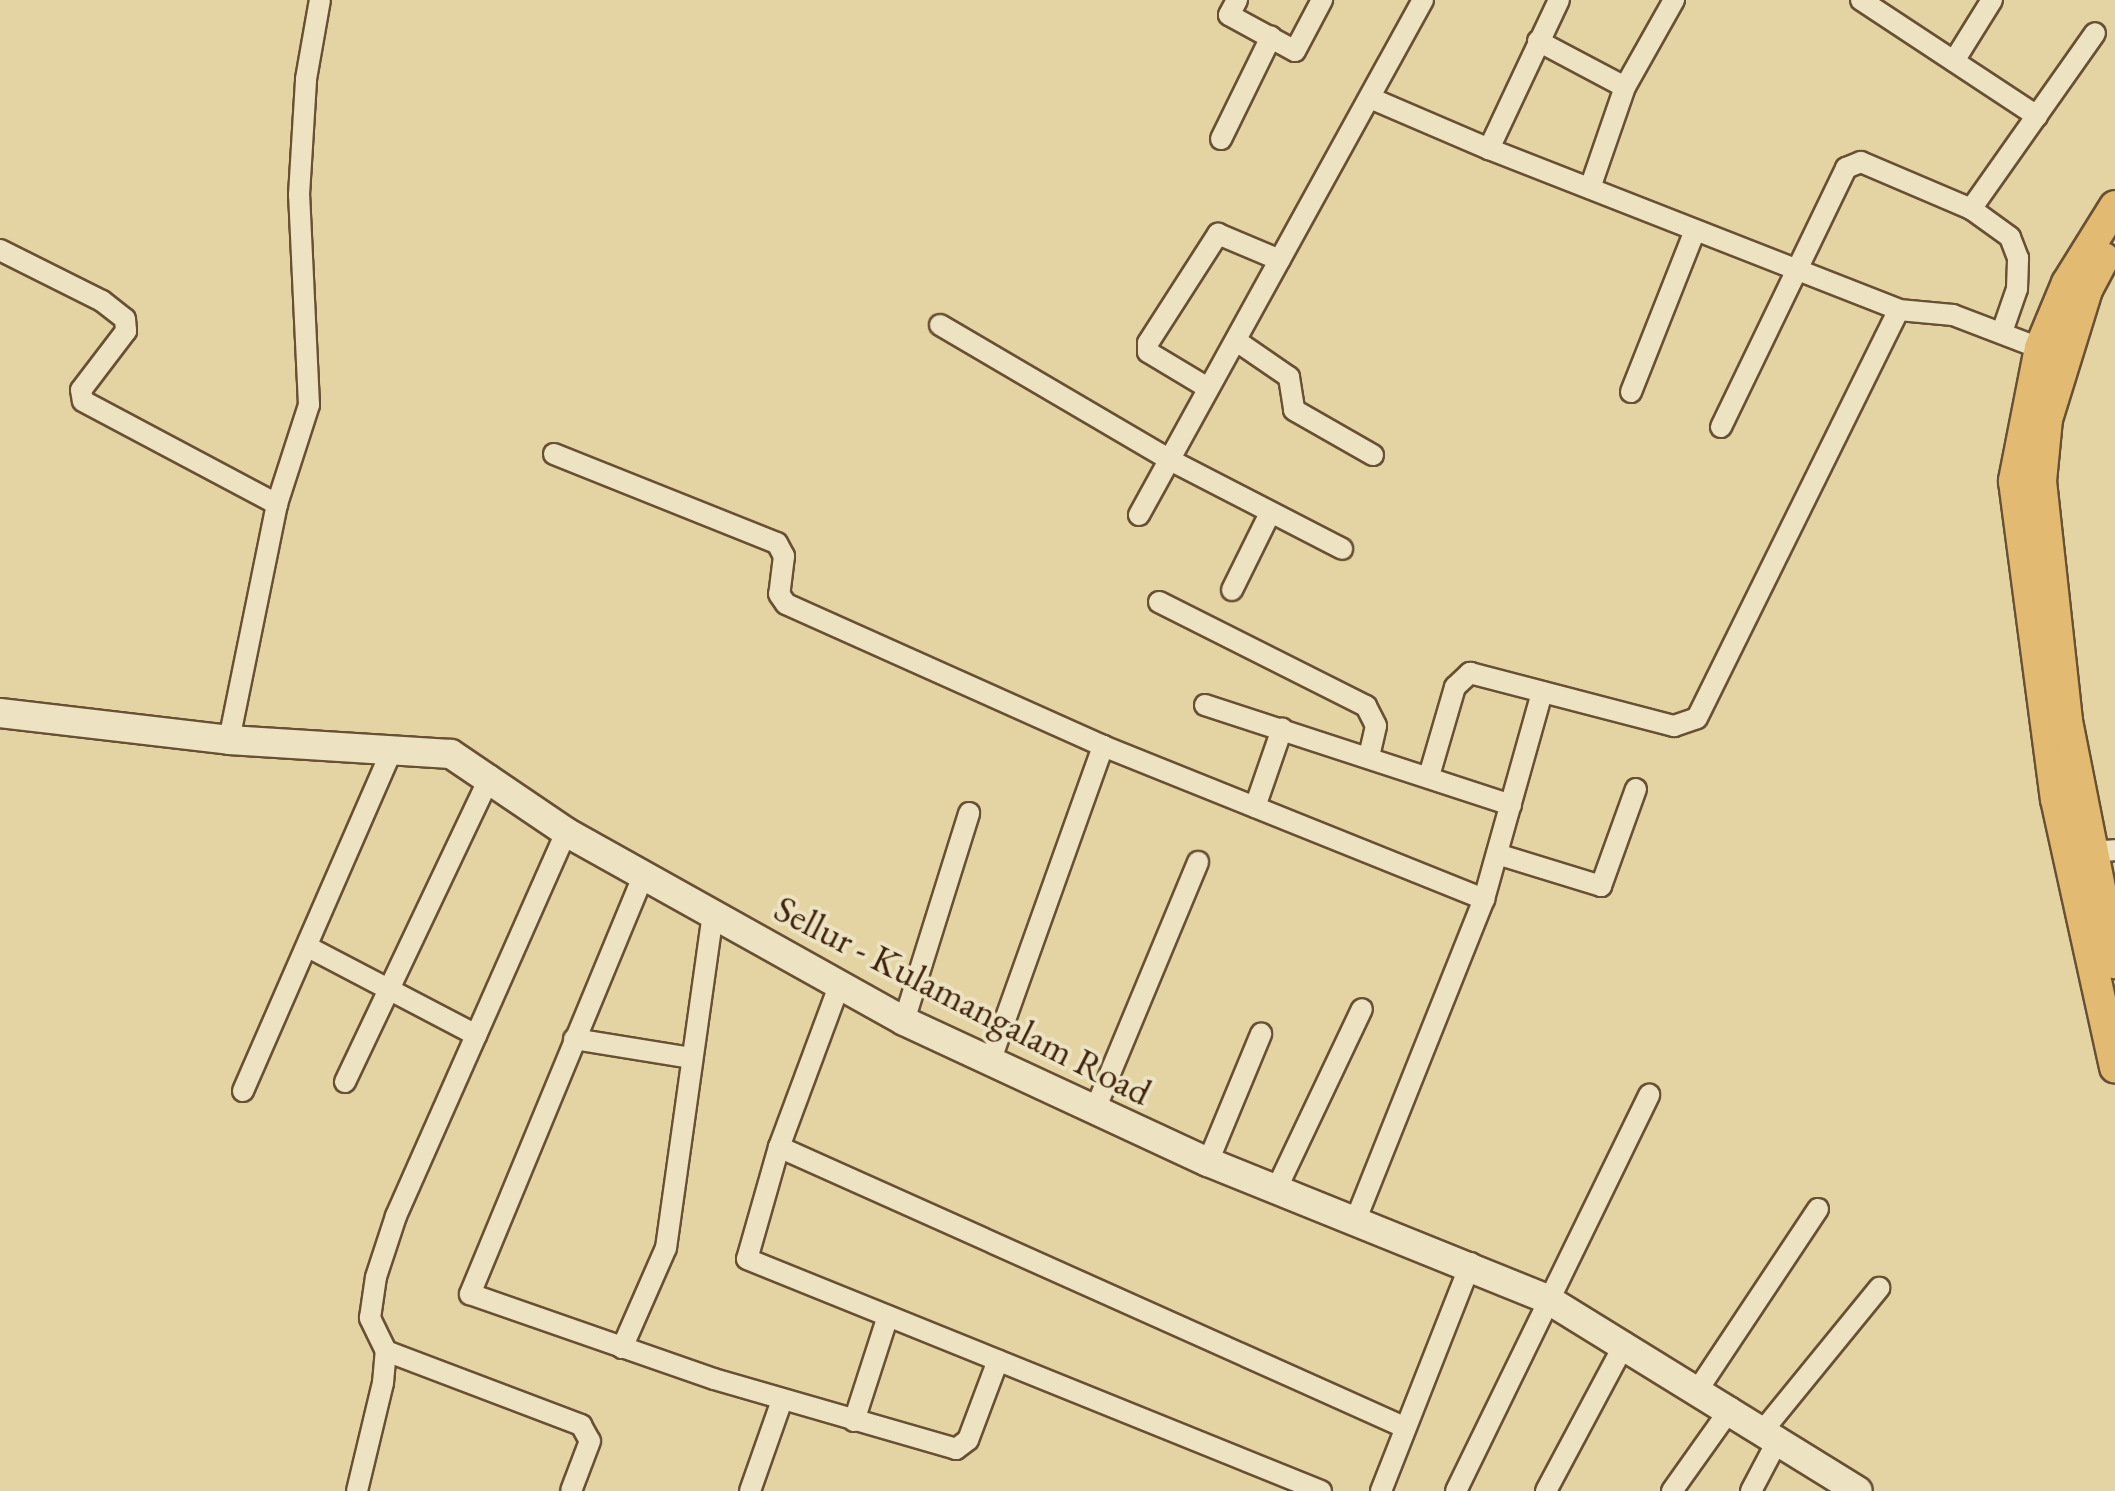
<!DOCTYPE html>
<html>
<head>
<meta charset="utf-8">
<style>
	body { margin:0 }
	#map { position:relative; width:2115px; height:1491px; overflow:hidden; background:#e4d4a3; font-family:"EB Garamond",serif }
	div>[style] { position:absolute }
	.roads { filter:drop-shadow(2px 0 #685033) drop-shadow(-2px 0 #685033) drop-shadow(0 2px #685033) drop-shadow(0 -2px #685033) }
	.minor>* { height:20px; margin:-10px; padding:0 10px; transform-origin:10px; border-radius:10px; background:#ede3c3 }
	.secondary>* { height:28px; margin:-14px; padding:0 14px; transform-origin:14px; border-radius:14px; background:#ede3c3 }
	.primary>* { height:30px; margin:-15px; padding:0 15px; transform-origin:15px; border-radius:15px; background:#e2ba72 }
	span { translate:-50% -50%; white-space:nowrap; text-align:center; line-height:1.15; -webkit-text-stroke:8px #ede3c3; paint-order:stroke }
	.street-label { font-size:38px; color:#3f240e }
</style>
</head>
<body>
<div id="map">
	<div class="roads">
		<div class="minor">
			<div style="left:1237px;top:0;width:17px;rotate:118deg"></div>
			<div style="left:1229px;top:15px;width:75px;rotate:28.6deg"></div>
			<div style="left:1295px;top:51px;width:58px;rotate:-62.1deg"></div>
			<div style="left:1559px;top:0;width:165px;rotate:115.2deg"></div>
			<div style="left:1489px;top:149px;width:440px;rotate:21.4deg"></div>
			<div style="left:1899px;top:310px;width:54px;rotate:5.3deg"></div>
			<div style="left:1953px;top:315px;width:104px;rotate:20.9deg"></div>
			<div style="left:1861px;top:0;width:211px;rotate:33.4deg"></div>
			<div style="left:1538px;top:41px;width:98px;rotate:27.9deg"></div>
			<div style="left:1954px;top:61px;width:72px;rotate:-58.1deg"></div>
			<div style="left:1370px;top:98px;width:129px;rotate:23.2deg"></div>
			<div style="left:1221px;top:139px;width:114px;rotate:-63.9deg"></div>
			<div style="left:1590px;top:188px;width:107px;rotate:-70.9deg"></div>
			<div style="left:1625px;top:87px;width:100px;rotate:-60.6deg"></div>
			<div style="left:0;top:250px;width:114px;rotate:26.6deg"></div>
			<div style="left:102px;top:301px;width:29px;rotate:38deg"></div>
			<div style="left:125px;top:319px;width:12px;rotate:85deg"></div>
			<div style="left:126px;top:331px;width:74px;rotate:127.3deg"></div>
			<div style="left:81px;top:390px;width:11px;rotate:80deg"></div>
			<div style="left:83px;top:401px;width:220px;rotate:28deg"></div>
			<div style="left:940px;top:325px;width:264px;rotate:30.4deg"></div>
			<div style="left:1168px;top:459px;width:196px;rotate:27.3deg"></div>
			<div style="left:2002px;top:332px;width:46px;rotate:-70.8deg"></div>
			<div style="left:2017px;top:289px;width:31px;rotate:-88deg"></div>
			<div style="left:2018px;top:258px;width:22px;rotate:-111deg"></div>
			<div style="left:2010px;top:237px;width:48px;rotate:-144.3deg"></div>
			<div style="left:1971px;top:209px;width:215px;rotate:-54.8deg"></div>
			<div style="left:1238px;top:342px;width:62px;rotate:34.5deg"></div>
			<div style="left:1289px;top:377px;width:33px;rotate:81deg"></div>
			<div style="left:1294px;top:410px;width:91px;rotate:29.7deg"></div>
			<div style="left:1208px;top:388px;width:70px;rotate:-149deg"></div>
			<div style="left:1148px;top:352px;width:9px;rotate:-90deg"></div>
			<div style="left:1148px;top:343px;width:130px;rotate:-57.3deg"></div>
			<div style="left:1218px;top:234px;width:67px;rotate:22.8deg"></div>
			<div style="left:1631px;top:392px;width:174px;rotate:-68.4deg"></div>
			<div style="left:1721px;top:427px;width:288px;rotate:-64.2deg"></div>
			<div style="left:1846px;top:168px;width:16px;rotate:-22deg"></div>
			<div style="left:1861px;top:162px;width:120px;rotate:23.1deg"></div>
			<div style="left:554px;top:454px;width:240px;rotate:21.8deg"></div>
			<div style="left:777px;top:543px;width:15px;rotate:62deg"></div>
			<div style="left:784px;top:556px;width:38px;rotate:97deg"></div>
			<div style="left:779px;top:594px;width:12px;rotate:55deg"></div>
			<div style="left:786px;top:604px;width:347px;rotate:24.1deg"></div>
			<div style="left:1139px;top:515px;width:588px;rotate:-61.13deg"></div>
			<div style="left:1232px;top:590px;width:86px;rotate:-63.7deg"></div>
			<div style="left:1159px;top:602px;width:232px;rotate:26.7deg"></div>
			<div style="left:1366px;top:706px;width:22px;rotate:63deg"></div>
			<div style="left:1376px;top:726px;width:32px;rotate:103deg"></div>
			<div style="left:1205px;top:705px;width:322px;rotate:18.1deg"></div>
			<div style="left:229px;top:740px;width:241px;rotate:-78.5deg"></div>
			<div style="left:277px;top:504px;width:104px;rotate:-72.1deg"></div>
			<div style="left:309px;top:405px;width:210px;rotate:-92.7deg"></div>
			<div style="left:299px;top:195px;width:116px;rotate:-86.5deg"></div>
			<div style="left:306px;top:79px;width:80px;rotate:-80deg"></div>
			<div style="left:1429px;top:776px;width:93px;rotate:-73.7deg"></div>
			<div style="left:1455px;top:687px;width:21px;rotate:-43deg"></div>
			<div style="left:1470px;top:673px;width:211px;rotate:14.6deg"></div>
			<div style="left:1674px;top:726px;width:24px;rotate:-19deg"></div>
			<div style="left:1697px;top:718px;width:455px;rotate:-63.7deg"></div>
			<div style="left:1255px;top:807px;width:83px;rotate:-70.9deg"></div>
			<div style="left:2089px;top:852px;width:26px;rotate:-4deg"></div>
			<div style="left:1497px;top:854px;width:109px;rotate:17.1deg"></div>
			<div style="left:1601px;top:886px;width:103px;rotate:-70.2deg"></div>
			<div style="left:644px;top:874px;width:455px;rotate:112.5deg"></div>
			<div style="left:470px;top:1294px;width:258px;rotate:19.2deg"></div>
			<div style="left:714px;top:1379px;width:252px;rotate:16.1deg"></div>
			<div style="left:956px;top:1449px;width:15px;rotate:-37deg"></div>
			<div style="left:968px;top:1440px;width:85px;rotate:-69.4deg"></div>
			<div style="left:1484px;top:899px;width:215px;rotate:-74.3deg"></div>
			<div style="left:308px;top:947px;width:190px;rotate:27.6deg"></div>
			<div style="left:839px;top:986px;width:172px;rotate:110.4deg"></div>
			<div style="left:779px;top:1147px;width:685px;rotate:24.13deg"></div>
			<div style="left:904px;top:1021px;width:218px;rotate:-72.6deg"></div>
			<div style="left:574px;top:1039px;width:119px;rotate:9.2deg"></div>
			<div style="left:990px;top:1062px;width:336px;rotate:-70.3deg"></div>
			<div style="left:1103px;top:746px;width:411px;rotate:21.9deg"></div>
			<div style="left:1484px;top:899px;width:350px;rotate:111.8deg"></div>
			<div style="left:345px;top:1082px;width:339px;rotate:-64.6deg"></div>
			<div style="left:243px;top:1091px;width:375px;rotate:-66.4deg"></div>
			<div style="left:1094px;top:1112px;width:271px;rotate:-67.4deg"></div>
			<div style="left:779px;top:1147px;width:116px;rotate:105.9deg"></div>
			<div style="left:747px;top:1259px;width:619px;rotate:22.01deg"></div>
			<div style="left:1208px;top:1162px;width:139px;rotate:-67.5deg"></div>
			<div style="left:1276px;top:1190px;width:200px;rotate:-64.6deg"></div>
			<div style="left:622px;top:1348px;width:109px;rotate:-66.3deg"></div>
			<div style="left:666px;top:1248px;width:337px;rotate:-82deg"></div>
			<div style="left:386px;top:1351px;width:209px;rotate:20.8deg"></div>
			<div style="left:581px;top:1425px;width:18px;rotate:61deg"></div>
			<div style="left:590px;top:1441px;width:53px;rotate:110.8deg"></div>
			<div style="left:1699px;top:1388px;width:215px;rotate:-56.4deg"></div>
			<div style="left:854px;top:1421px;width:110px;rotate:-72.1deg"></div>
			<div style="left:1765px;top:1428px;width:181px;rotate:-50.8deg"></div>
			<div style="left:357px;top:1491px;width:111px;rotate:-76.5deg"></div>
			<div style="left:383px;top:1383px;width:32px;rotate:-85deg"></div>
			<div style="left:386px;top:1351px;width:37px;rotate:-116deg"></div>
			<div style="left:370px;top:1318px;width:41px;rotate:-81.7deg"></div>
			<div style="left:376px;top:1277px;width:64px;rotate:-71.8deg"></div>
			<div style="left:396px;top:1216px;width:420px;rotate:-66.1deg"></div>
			<div style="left:750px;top:1491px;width:96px;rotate:-70.6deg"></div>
			<div style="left:1381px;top:1491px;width:245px;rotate:-68.5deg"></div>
			<div style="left:1456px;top:1491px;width:441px;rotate:-64deg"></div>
			<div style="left:1546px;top:1491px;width:168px;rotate:-61.9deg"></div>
			<div style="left:1672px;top:1491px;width:102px;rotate:-54.6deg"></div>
			<div style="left:1751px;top:1491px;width:60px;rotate:-62.2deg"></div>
		</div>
		<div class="secondary">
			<div style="left:0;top:713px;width:231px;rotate:6.7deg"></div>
			<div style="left:229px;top:740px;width:222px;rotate:3.6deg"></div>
			<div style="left:451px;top:754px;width:139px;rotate:34.1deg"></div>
			<div style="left:566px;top:832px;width:387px;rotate:29.2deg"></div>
			<div style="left:904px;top:1021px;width:335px;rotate:24.9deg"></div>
			<div style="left:1208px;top:1162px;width:366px;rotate:22deg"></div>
			<div style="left:1547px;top:1299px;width:365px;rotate:31.7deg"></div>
		</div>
		<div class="primary">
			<div style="left:2115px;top:206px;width:91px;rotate:121.9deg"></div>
			<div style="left:2067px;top:283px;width:70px;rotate:112.6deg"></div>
			<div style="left:2040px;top:348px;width:136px;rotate:101.1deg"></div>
			<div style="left:2014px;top:481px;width:321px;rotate:82.5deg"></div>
			<div style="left:2056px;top:799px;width:275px;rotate:77.6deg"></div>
			<div style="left:2104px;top:258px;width:36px;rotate:118deg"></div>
			<div style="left:2087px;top:290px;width:135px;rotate:107.2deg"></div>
			<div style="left:2047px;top:419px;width:62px;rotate:95.5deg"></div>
			<div style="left:2041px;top:481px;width:241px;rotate:83.8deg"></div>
			<div style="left:2067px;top:721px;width:247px;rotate:78.8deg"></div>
		</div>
	</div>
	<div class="street-label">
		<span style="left:963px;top:1000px;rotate:27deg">Sellur - Kulamangalam Road</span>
	</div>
</div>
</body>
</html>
